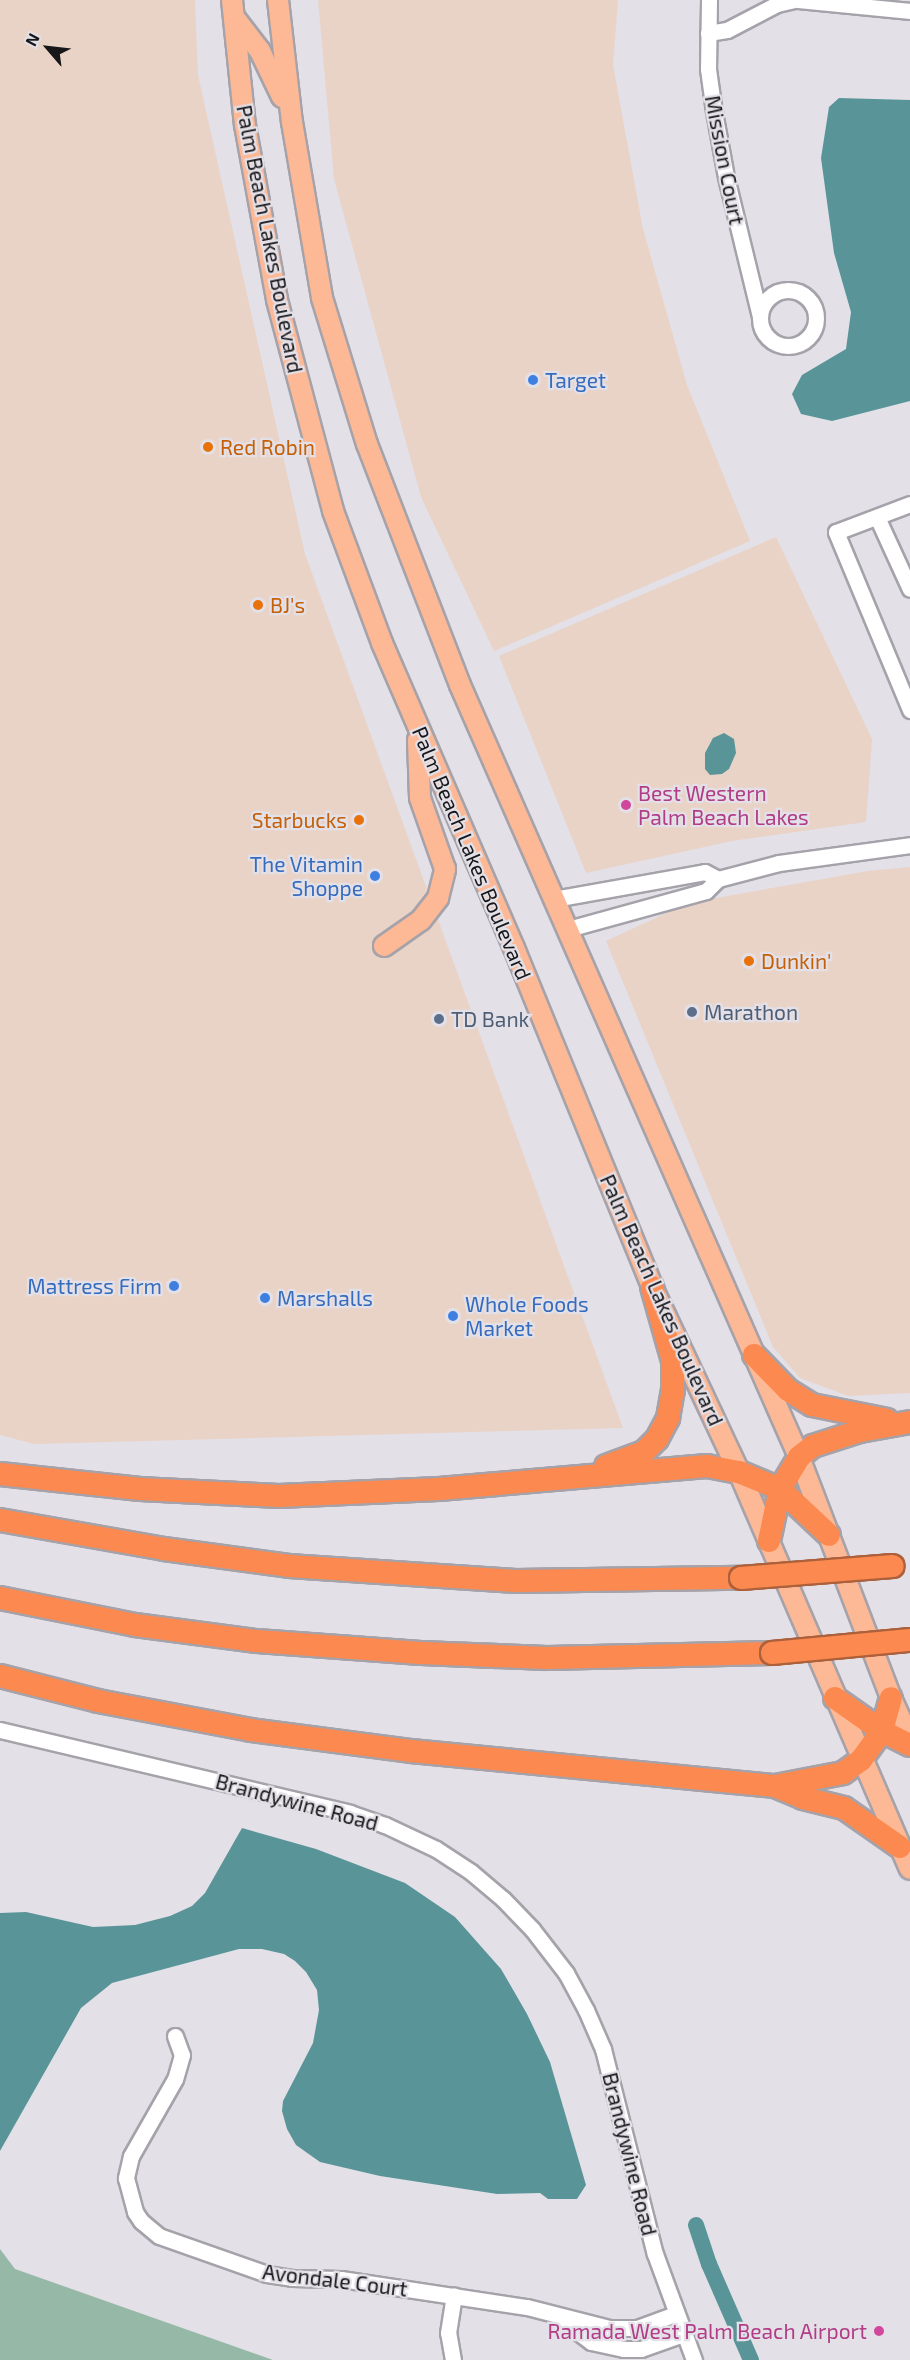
<!DOCTYPE html>
<html>
<head>
<meta charset="utf-8">
<style>
	body { margin:0 }
	#map { position:relative; width:910px; height:2360px; overflow:hidden; background:#e3e0e8; font-family:"Exo 2",sans-serif }
	div>[style] { position:absolute }
	.commercial>* { inset:0; background:#e9d3c7 }
	.green>* { inset:0; background:#96b8a6 }
	.water>* { inset:0; background:#599598 }
	.canal>* { height:16px; margin:-8px; padding:0 8px; transform-origin:8px; border-radius:8px; background:#599598 }
	.roads { filter:drop-shadow(2px 0 #a5a2aa) drop-shadow(-2px 0 #a5a2aa) drop-shadow(0 2px #a5a2aa) drop-shadow(0 -2px #a5a2aa) }
	.minor>* { height:15px; margin:-7.5px; padding:0 7.5px; transform-origin:7.5px; border-radius:7.5px; background:#fff }
	.minor>.ring { margin:-7.5px; padding:0; box-sizing:content-box; background:none; border:15px solid #fff; border-radius:50% }
	.major>* { height:20px; margin:-10px; padding:0 10px; transform-origin:10px; border-radius:10px; background:#fdb895 }
	.highway>* { height:22px; margin:-11px; padding:0 11px; transform-origin:11px; border-radius:11px; background:#fc894f }
	.bridges { filter:drop-shadow(2px 0 #ac613c) drop-shadow(-2px 0 #ac613c) drop-shadow(0 2px #ac613c) drop-shadow(0 -2px #ac613c) }
	.highway-bridge>* { height:22px; margin:-11px; padding:0 11px; transform-origin:11px; border-radius:11px; background:#fc894f }
	.dots>* { width:16px; height:16px; translate:-50% -50%; box-sizing:border-box; border:3px solid #e3e0e8; border-radius:50% }
	span { translate:-50% -50%; white-space:nowrap; text-align:center; line-height:1.15; -webkit-text-stroke:4.5px #e3e0e8; paint-order:stroke }
	.street-label { font-size:21px; color:#171618 }
	.shop-label { font-size:21px; color:#366cbe }
	.left { translate:0 -50%; text-align:left }
	.right { translate:-100% -50%; text-align:right }
	.food-label { font-size:21px; color:#c56008 }
	.hotel-label { font-size:21px; color:#b23c85 }
	.service-label { font-size:21px; color:#4e5e75 }
	.north { position:absolute; left:18px; top:18px; width:60px; height:60px; -webkit-text-stroke:4px #e3e0e8; paint-order:stroke; rotate:298deg; font-size:16px; font-weight:700; line-height:24px; text-align:center; color:#171618 }
	.north::after { content:''; display:block; margin:auto; width:21px; height:27px; background:#171618; clip-path:polygon(50% 0,100% 100%,50% 72%,0 100%) }
</style>
</head>
<body>
<div id="map">
	<div class="commercial">
		<div style="clip-path:polygon(0 0,195px 0,198px 75px,305px 554px,623px 1428px,34px 1444px,0 1435px)"></div>
		<div style="clip-path:polygon(318px 0,618px 0,613px 65px,643px 229px,687px 385px,750px 541px,494px 651px,421px 497px,334px 179px)"></div>
		<div style="clip-path:polygon(776px 537px,872px 739px,866px 822px,732px 841px,586px 873px,499px 656px)"></div>
		<div style="clip-path:polygon(910px 867px,910px 1393px,848px 1396px,800px 1378px,773px 1347px,606px 941px,688px 903px,868px 871px)"></div>
	</div>
	<div class="green">
		<div style="clip-path:polygon(0 2249px,15px 2269px,273px 2360px,0 2360px)"></div>
	</div>
	<div class="water">
		<div style="clip-path:polygon(839px 98px,910px 100px,910px 401px,832px 421px,801px 414px,792px 394px,802px 375px,846px 349px,851px 312px,834px 253px,821px 158px,829px 107px)"></div>
		<div style="clip-path:polygon(724px 733px,734px 739px,736px 753px,729px 769px,722px 774px,710px 775px,705px 769px,705px 753px,713px 738px)"></div>
		<div style="clip-path:polygon(242px 1828px,316px 1849px,405px 1883px,455px 1917px,501px 1969px,527px 2014px,550px 2062px,586px 2185px,577px 2199px,548px 2199px,540px 2193px,497px 2194px,380px 2176px,320px 2162px,296px 2145px,287px 2129px,282px 2111px,283px 2101px,313px 2043px,319px 2010px,317px 1990px,306px 1972px,295px 1961px,284px 1954px,262px 1949px,239px 1949px,112px 1983px,81px 2008px,0 2151px,0 1913px,26px 1912px,93px 1927px,135px 1925px,170px 1916px,192px 1906px,205px 1893px)"></div>
	</div>
	<div class="canal">
		<div style="left:696px;top:2225px;width:41px;rotate:71.6deg"></div>
		<div style="left:709px;top:2264px;width:105px;rotate:66.4deg"></div>
	</div>
	<div class="roads">
		<div class="minor">
			<div style="left:709px;top:0;width:69px;rotate:90.8deg"></div>
			<div style="left:708px;top:69px;width:37px;rotate:82deg"></div>
			<div style="left:713px;top:106px;width:72px;rotate:79.6deg"></div>
			<div style="left:726px;top:177px;width:144px;rotate:76.3deg"></div>
			<div style="left:798px;top:0;width:113px;rotate:5.6deg"></div>
			<div style="left:708px;top:33px;width:19px;rotate:-9deg"></div>
			<div style="left:727px;top:30px;width:56px;rotate:-27.5deg"></div>
			<div style="left:777px;top:4px;width:17px;rotate:-13deg"></div>
			<div class="ring" style="left:760px;top:290px;width:41px;height:41px"></div>
			<div style="left:910px;top:504px;width:79px;rotate:159.3deg"></div>
			<div style="left:836px;top:532px;width:193px;rotate:67.4deg"></div>
			<div style="left:877px;top:517px;width:79px;rotate:65.4deg"></div>
			<div style="left:554px;top:899px;width:153px;rotate:-10.1deg"></div>
			<div style="left:705px;top:872px;width:15px;rotate:28deg"></div>
			<div style="left:568px;top:929px;width:143px;rotate:-15.4deg"></div>
			<div style="left:706px;top:891px;width:17px;rotate:-45deg"></div>
			<div style="left:718px;top:879px;width:63px;rotate:-14.7deg"></div>
			<div style="left:779px;top:863px;width:132px;rotate:-7.8deg"></div>
			<div style="left:0;top:1730px;width:360px;rotate:13.3deg"></div>
			<div style="left:350px;top:1813px;width:37px;rotate:19deg"></div>
			<div style="left:385px;top:1825px;width:56px;rotate:25.2deg"></div>
			<div style="left:436px;top:1849px;width:42px;rotate:33.3deg"></div>
			<div style="left:471px;top:1872px;width:42px;rotate:40.2deg"></div>
			<div style="left:503px;top:1899px;width:42px;rotate:46deg"></div>
			<div style="left:532px;top:1929px;width:56px;rotate:52.3deg"></div>
			<div style="left:566px;top:1973px;width:42px;rotate:61.6deg"></div>
			<div style="left:586px;top:2010px;width:43px;rotate:66.4deg"></div>
			<div style="left:603px;top:2049px;width:211px;rotate:75.8deg"></div>
			<div style="left:655px;top:2254px;width:113px;rotate:69.8deg"></div>
			<div style="left:175px;top:2036px;width:20px;rotate:70deg"></div>
			<div style="left:182px;top:2055px;width:25px;rotate:106deg"></div>
			<div style="left:175px;top:2079px;width:89px;rotate:119.7deg"></div>
			<div style="left:131px;top:2156px;width:23px;rotate:103deg"></div>
			<div style="left:126px;top:2178px;width:35px;rotate:75deg"></div>
			<div style="left:135px;top:2212px;width:11px;rotate:56deg"></div>
			<div style="left:141px;top:2221px;width:23px;rotate:40deg"></div>
			<div style="left:159px;top:2236px;width:114px;rotate:19.4deg"></div>
			<div style="left:267px;top:2274px;width:25px;rotate:9deg"></div>
			<div style="left:292px;top:2278px;width:49px;rotate:1.2deg"></div>
			<div style="left:341px;top:2279px;width:188px;rotate:8.6deg"></div>
			<div style="left:527px;top:2307px;width:85px;rotate:14.4deg"></div>
			<div style="left:609px;top:2328px;width:28px"></div>
			<div style="left:637px;top:2328px;width:40px;rotate:-20.2deg"></div>
			<div style="left:562px;top:2320px;width:36px;rotate:37deg"></div>
			<div style="left:591px;top:2342px;width:34px;rotate:12deg"></div>
			<div style="left:624px;top:2349px;width:17px"></div>
			<div style="left:641px;top:2349px;width:45px;rotate:-19.7deg"></div>
			<div style="left:453px;top:2360px;width:27px;rotate:-100deg"></div>
			<div style="left:448px;top:2333px;width:38px;rotate:-81deg"></div>
		</div>
		<div class="major">
			<div style="left:232px;top:0;width:126px;rotate:84.1deg"></div>
			<div style="left:245px;top:125px;width:178px;rotate:79.6deg"></div>
			<div style="left:277px;top:300px;width:218px;rotate:75.1deg"></div>
			<div style="left:333px;top:511px;width:141px;rotate:69.6deg"></div>
			<div style="left:382px;top:643px;width:332px;rotate:66.6deg"></div>
			<div style="left:514px;top:948px;width:366px;rotate:67.8deg"></div>
			<div style="left:652px;top:1287px;width:204px;rotate:64.8deg"></div>
			<div style="left:739px;top:1472px;width:432px;rotate:66.7deg"></div>
			<div style="left:278px;top:0;width:123px;rotate:83.5deg"></div>
			<div style="left:292px;top:122px;width:179px;rotate:80.3deg"></div>
			<div style="left:322px;top:298px;width:153px;rotate:72.9deg"></div>
			<div style="left:367px;top:444px;width:258px;rotate:68.9deg"></div>
			<div style="left:460px;top:685px;width:843px;rotate:66.29deg"></div>
			<div style="left:799px;top:1457px;width:258px;rotate:69.1deg"></div>
			<div style="left:891px;top:1698px;width:46px;rotate:65.7deg"></div>
			<div style="left:234px;top:17px;width:43px;rotate:52.6deg"></div>
			<div style="left:260px;top:51px;width:51px;rotate:64.4deg"></div>
			<div style="left:384px;top:946px;width:45px;rotate:-35.1deg"></div>
			<div style="left:421px;top:920px;width:28px;rotate:-52deg"></div>
			<div style="left:438px;top:898px;width:30px;rotate:-76deg"></div>
			<div style="left:445px;top:869px;width:75px;rotate:-109.4deg"></div>
			<div style="left:420px;top:798px;width:58px;rotate:-92deg"></div>
		</div>
		<div class="highway">
			<div style="left:754px;top:1355px;width:49px;rotate:45.8deg"></div>
			<div style="left:788px;top:1390px;width:28px;rotate:32deg"></div>
			<div style="left:812px;top:1405px;width:76px;rotate:11.3deg"></div>
			<div style="left:606px;top:1466px;width:40px;rotate:-20.2deg"></div>
			<div style="left:644px;top:1452px;width:18px;rotate:-45deg"></div>
			<div style="left:657px;top:1439px;width:24px;rotate:-62deg"></div>
			<div style="left:668px;top:1418px;width:28px;rotate:-80deg"></div>
			<div style="left:673px;top:1390px;width:29px;rotate:-90deg"></div>
			<div style="left:673px;top:1361px;width:77px;rotate:-105.8deg"></div>
			<div style="left:0;top:1474px;width:141px;rotate:6.1deg"></div>
			<div style="left:140px;top:1489px;width:139px;rotate:2.9deg"></div>
			<div style="left:279px;top:1496px;width:160px;rotate:-2.5deg"></div>
			<div style="left:439px;top:1489px;width:269px;rotate:-4.9deg"></div>
			<div style="left:707px;top:1466px;width:33px;rotate:11deg"></div>
			<div style="left:739px;top:1472px;width:44px;rotate:22.5deg"></div>
			<div style="left:780px;top:1489px;width:67px;rotate:43.2deg"></div>
			<div style="left:0;top:1520px;width:167px;rotate:10deg"></div>
			<div style="left:164px;top:1549px;width:126px;rotate:7.7deg"></div>
			<div style="left:289px;top:1566px;width:227px;rotate:3.8deg"></div>
			<div style="left:516px;top:1581px;width:225px;rotate:-0.8deg"></div>
			<div style="left:769px;top:1541px;width:53px;rotate:-78.1deg"></div>
			<div style="left:780px;top:1489px;width:37px;rotate:-59deg"></div>
			<div style="left:799px;top:1457px;width:18px;rotate:-38deg"></div>
			<div style="left:813px;top:1446px;width:49px;rotate:-17.7deg"></div>
			<div style="left:860px;top:1431px;width:51px;rotate:-10.2deg"></div>
			<div style="left:0;top:1598px;width:138px;rotate:11.3deg"></div>
			<div style="left:135px;top:1625px;width:123px;rotate:7.5deg"></div>
			<div style="left:257px;top:1641px;width:164px;rotate:4.2deg"></div>
			<div style="left:421px;top:1653px;width:126px;rotate:2.3deg"></div>
			<div style="left:547px;top:1658px;width:225px;rotate:-1.3deg"></div>
			<div style="left:0;top:1676px;width:101px;rotate:14.3deg"></div>
			<div style="left:98px;top:1701px;width:156px;rotate:10.7deg"></div>
			<div style="left:251px;top:1730px;width:161px;rotate:7.5deg"></div>
			<div style="left:411px;top:1751px;width:366px;rotate:5.5deg"></div>
			<div style="left:775px;top:1786px;width:69px;rotate:-10.8deg"></div>
			<div style="left:843px;top:1773px;width:22px;rotate:-36deg"></div>
			<div style="left:861px;top:1760px;width:36px;rotate:-54deg"></div>
			<div style="left:882px;top:1731px;width:34px;rotate:-75deg"></div>
			<div style="left:835px;top:1698px;width:57px;rotate:35.1deg"></div>
			<div style="left:882px;top:1731px;width:31px;rotate:27deg"></div>
			<div style="left:775px;top:1786px;width:30px;rotate:23deg"></div>
			<div style="left:803px;top:1798px;width:42px;rotate:13.7deg"></div>
			<div style="left:844px;top:1808px;width:68px;rotate:34.9deg"></div>
		</div>
	</div>
	<div class="bridges">
		<div class="highway-bridge">
			<div style="left:741px;top:1578px;width:152px;rotate:-4.5deg"></div>
			<div style="left:772px;top:1653px;width:139px;rotate:-5.4deg"></div>
		</div>
	</div>
	<div class="dots">
		<div style="left:533px;top:380px;background:#3f7fe0"></div>
		<div style="left:208px;top:447px;background:#e8710a"></div>
		<div style="left:258px;top:605px;background:#e8710a"></div>
		<div style="left:626px;top:805px;background:#d1479c"></div>
		<div style="left:359px;top:820px;background:#e8710a"></div>
		<div style="left:375px;top:876px;background:#3f7fe0"></div>
		<div style="left:749px;top:961px;background:#e8710a"></div>
		<div style="left:692px;top:1012px;background:#5c6f8a"></div>
		<div style="left:439px;top:1019px;background:#5c6f8a"></div>
		<div style="left:174px;top:1286px;background:#3f7fe0"></div>
		<div style="left:265px;top:1298px;background:#3f7fe0"></div>
		<div style="left:453px;top:1316px;background:#3f7fe0"></div>
		<div style="left:879px;top:2331px;background:#d1479c"></div>
	</div>
	<div class="street-label">
		<span style="left:725px;top:160px;rotate:79deg">Mission Court</span>
		<span style="left:270px;top:239px;rotate:79deg">Palm Beach Lakes Boulevard</span>
		<span style="left:472px;top:853px;rotate:67deg">Palm Beach Lakes Boulevard</span>
		<span style="left:662px;top:1300px;rotate:66deg">Palm Beach Lakes Boulevard</span>
		<span style="left:297px;top:1802px;rotate:15deg">Brandywine Road</span>
		<span style="left:630px;top:2154px;rotate:76deg">Brandywine Road</span>
		<span style="left:335px;top:2280px;rotate:7deg">Avondale Court</span>
	</div>
	<div class="shop-label">
		<span class="left" style="left:545px;top:380px">Target</span>
		<span class="right" style="left:363px;top:876px">The Vitamin<br>Shoppe</span>
		<span class="right" style="left:162px;top:1286px">Mattress Firm</span>
		<span class="left" style="left:277px;top:1298px">Marshalls</span>
		<span class="left" style="left:465px;top:1316px">Whole Foods<br>Market</span>
	</div>
	<div class="food-label">
		<span class="left" style="left:220px;top:447px">Red Robin</span>
		<span class="left" style="left:270px;top:605px">BJ's</span>
		<span class="right" style="left:347px;top:820px">Starbucks</span>
		<span class="left" style="left:761px;top:961px">Dunkin'</span>
	</div>
	<div class="hotel-label">
		<span class="left" style="left:638px;top:805px">Best Western<br>Palm Beach Lakes</span>
		<span class="right" style="left:867px;top:2331px">Ramada West Palm Beach Airport</span>
	</div>
	<div class="service-label">
		<span class="left" style="left:704px;top:1012px">Marathon</span>
		<span class="left" style="left:451px;top:1019px">TD Bank</span>
	</div>
	<div class="north">N</div>
</div>
</body>
</html>
